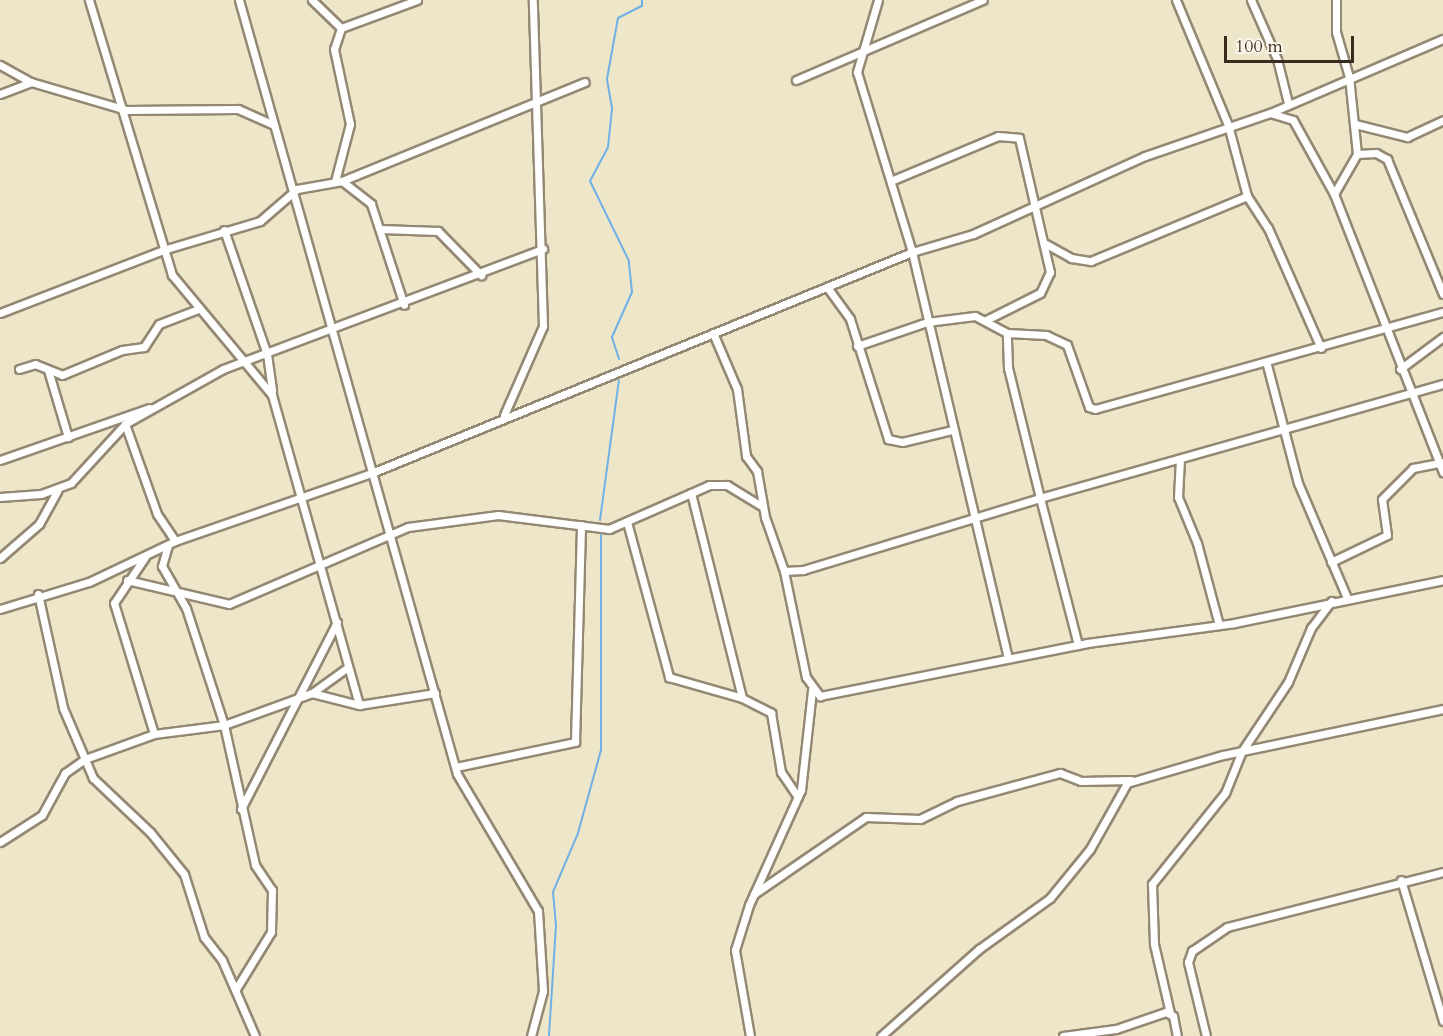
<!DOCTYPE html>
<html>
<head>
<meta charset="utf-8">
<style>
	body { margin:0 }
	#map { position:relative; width:1443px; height:1036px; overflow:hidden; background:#ede6c9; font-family:Cardo,serif }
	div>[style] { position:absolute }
	.stream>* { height:2px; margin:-1px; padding:0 1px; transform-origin:1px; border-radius:1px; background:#70b0e4 }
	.roads { filter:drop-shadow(2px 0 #948874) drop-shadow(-2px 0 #948874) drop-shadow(0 2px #948874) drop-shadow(0 -2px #948874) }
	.minor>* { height:7px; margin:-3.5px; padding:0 3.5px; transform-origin:3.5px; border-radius:3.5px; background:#fff }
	span { translate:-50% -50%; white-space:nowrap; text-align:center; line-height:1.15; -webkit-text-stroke:4.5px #fbf7ec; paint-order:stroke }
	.scale { position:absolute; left:1224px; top:36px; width:130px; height:27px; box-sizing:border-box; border:3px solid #3b2a1e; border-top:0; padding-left:8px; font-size:18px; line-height:21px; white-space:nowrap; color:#3b2a1e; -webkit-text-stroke:4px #fbf7ec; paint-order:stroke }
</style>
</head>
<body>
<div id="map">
	<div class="stream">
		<div style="left:619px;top:359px;width:23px;rotate:-108deg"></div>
		<div style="left:612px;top:337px;width:49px;rotate:-66deg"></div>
		<div style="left:632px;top:292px;width:31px;rotate:-96deg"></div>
		<div style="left:629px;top:261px;width:89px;rotate:-116deg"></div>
		<div style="left:590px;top:181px;width:38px;rotate:-62deg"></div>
		<div style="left:608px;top:147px;width:39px;rotate:-84deg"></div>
		<div style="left:612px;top:108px;width:29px;rotate:-100deg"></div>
		<div style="left:607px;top:79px;width:62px;rotate:-79.8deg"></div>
		<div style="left:618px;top:18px;width:27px;rotate:-27deg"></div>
		<div style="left:642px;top:6px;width:6px;rotate:-90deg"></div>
		<div style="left:600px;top:520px;width:141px;rotate:-82.3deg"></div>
		<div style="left:549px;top:1036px;width:110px;rotate:-86.4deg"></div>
		<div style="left:556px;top:926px;width:34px;rotate:-95deg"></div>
		<div style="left:553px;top:892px;width:64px;rotate:-67deg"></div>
		<div style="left:578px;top:833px;width:86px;rotate:-74.5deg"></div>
		<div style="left:601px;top:750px;width:215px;rotate:-90deg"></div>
	</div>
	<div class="roads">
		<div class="minor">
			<div style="left:89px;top:0;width:287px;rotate:73.2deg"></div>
			<div style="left:172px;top:275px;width:156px;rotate:50.2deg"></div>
			<div style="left:272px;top:395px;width:322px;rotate:74.3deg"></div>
			<div style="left:239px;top:0;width:804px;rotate:74.27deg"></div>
			<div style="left:457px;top:774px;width:159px;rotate:59.4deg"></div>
			<div style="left:538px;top:911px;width:80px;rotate:86.4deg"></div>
			<div style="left:543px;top:991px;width:47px;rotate:104.9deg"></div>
			<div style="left:312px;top:0;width:40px;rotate:44deg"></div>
			<div style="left:341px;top:28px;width:22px;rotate:108deg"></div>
			<div style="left:334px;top:49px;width:77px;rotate:78deg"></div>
			<div style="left:350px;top:124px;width:59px;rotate:104.7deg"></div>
			<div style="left:878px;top:0;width:75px;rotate:106.3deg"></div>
			<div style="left:857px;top:72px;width:188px;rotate:73deg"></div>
			<div style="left:912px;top:252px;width:417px;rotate:76.7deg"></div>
			<div style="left:1176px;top:0;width:135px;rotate:67.4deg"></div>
			<div style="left:1228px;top:125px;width:73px;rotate:75deg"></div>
			<div style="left:1247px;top:196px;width:38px;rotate:57deg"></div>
			<div style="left:1268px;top:228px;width:131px;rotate:66.2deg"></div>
			<div style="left:1251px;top:0;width:64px;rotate:66.2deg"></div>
			<div style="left:1277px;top:59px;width:45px;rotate:76deg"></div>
			<div style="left:341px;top:28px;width:81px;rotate:-20.2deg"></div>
			<div style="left:0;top:65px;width:35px;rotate:29deg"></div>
			<div style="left:31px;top:82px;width:99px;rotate:16.4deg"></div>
			<div style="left:126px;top:110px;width:112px;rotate:-0.5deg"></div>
			<div style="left:238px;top:109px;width:39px;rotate:24deg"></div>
			<div style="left:796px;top:80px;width:203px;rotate:-23.2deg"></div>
			<div style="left:0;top:94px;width:33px;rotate:-21deg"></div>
			<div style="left:1270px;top:113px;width:24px;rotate:17deg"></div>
			<div style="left:1293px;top:120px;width:85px;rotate:61deg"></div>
			<div style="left:1334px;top:194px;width:299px;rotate:68.6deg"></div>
			<div style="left:1355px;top:124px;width:54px;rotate:14deg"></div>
			<div style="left:1407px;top:137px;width:40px;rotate:-25deg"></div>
			<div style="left:1357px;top:154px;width:19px;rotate:-3deg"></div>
			<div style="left:1376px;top:153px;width:13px;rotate:29deg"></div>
			<div style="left:1387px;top:159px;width:146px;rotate:67.5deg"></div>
			<div style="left:893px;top:180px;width:114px;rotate:-22.7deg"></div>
			<div style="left:998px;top:136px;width:21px;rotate:5deg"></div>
			<div style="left:1019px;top:138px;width:138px;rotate:77deg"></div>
			<div style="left:1050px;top:272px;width:23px;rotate:115deg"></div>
			<div style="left:1040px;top:293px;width:60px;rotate:153.4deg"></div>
			<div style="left:342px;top:181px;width:37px;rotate:38deg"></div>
			<div style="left:371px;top:204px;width:106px;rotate:71.9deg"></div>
			<div style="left:1334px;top:194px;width:46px;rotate:-60.1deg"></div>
			<div style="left:1357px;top:154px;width:77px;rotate:-95.9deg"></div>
			<div style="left:1349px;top:77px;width:47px;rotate:-106.1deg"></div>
			<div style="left:1336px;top:32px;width:32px;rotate:-90deg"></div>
			<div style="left:380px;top:229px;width:58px;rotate:2deg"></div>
			<div style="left:438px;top:231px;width:62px;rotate:45.7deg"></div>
			<div style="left:224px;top:230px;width:131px;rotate:70.9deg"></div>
			<div style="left:267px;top:354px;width:37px;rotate:82deg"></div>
			<div style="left:1046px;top:244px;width:29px;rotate:29deg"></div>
			<div style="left:1071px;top:258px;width:20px;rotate:9deg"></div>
			<div style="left:1091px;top:261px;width:169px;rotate:-22.6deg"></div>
			<div style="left:827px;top:287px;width:39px;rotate:54deg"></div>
			<div style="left:850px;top:319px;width:126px;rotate:72.4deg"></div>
			<div style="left:888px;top:439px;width:14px;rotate:12deg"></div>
			<div style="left:902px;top:442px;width:51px;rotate:-13.5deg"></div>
			<div style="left:0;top:313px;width:175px;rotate:-21.1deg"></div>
			<div style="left:163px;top:250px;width:101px;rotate:-16.6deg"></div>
			<div style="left:260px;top:221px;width:49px;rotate:-40.9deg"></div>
			<div style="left:297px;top:189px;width:46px;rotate:-10.1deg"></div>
			<div style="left:342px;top:181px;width:262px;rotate:-22.2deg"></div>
			<div style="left:713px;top:333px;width:61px;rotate:66.8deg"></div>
			<div style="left:737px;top:389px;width:68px;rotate:82.3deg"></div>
			<div style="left:746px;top:456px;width:19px;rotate:54deg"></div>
			<div style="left:757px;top:471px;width:47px;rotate:80.1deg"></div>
			<div style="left:765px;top:517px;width:57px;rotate:70.6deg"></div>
			<div style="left:784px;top:571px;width:108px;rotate:78.3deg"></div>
			<div style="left:806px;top:677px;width:24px;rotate:54deg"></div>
			<div style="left:820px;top:696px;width:272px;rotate:-11.2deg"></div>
			<div style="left:1087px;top:643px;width:148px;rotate:-7.7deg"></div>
			<div style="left:1234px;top:623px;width:213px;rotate:-11.6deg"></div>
			<div style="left:857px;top:346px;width:74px;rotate:-18.9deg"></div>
			<div style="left:927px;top:322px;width:48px;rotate:-7.1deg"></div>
			<div style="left:975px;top:316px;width:36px;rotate:28deg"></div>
			<div style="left:1007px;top:333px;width:39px;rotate:3deg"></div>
			<div style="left:1046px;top:335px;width:23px;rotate:25deg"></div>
			<div style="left:1067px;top:345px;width:66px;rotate:70.5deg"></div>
			<div style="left:1089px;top:407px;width:6px;rotate:18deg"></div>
			<div style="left:1095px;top:409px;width:361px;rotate:-15.6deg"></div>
			<div style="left:1267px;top:365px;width:122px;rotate:75.3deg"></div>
			<div style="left:1298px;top:483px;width:125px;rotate:66.9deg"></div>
			<div style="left:19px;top:369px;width:17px;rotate:-17deg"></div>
			<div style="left:35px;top:364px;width:29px;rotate:22deg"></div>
			<div style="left:62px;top:375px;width:65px;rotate:-22.6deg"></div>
			<div style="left:122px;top:350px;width:22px;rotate:-8deg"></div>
			<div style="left:144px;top:347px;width:27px;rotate:-57deg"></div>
			<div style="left:159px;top:324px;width:42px;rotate:-21deg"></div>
			<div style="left:1400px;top:369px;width:54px;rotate:-36.7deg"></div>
			<div style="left:48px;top:370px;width:70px;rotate:73.4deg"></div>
			<div style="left:504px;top:415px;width:97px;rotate:-66.3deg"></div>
			<div style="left:543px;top:326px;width:326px;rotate:-91.8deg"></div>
			<div style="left:125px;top:424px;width:96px;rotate:70.4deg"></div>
			<div style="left:157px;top:514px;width:32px;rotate:56deg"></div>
			<div style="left:1180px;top:459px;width:38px;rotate:93deg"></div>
			<div style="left:1178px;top:497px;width:50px;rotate:67.6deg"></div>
			<div style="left:1197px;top:543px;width:85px;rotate:75deg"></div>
			<div style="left:0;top:460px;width:158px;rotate:-19.2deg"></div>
			<div style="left:691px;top:493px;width:211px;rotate:76deg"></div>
			<div style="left:742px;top:698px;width:33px;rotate:27deg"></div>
			<div style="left:771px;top:713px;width:60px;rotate:80.4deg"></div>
			<div style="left:781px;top:772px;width:30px;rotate:56deg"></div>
			<div style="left:0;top:497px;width:41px;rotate:-4.2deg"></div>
			<div style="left:41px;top:494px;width:32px;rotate:-20deg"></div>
			<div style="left:71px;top:483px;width:80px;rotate:-47.5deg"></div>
			<div style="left:125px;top:424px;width:112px;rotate:-29.3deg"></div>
			<div style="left:223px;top:369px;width:342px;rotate:-20.6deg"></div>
			<div style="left:627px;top:522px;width:161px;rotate:74.8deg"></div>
			<div style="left:669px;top:677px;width:76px;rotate:16deg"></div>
			<div style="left:168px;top:545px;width:22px;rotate:106deg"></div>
			<div style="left:162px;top:566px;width:48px;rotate:60.3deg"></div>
			<div style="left:186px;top:608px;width:123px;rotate:72deg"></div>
			<div style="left:224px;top:725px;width:143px;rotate:77.5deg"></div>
			<div style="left:255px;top:865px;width:30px;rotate:56deg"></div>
			<div style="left:272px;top:890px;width:42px;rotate:91.4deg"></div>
			<div style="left:271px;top:932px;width:67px;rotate:121.6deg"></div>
			<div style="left:145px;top:557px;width:55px;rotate:124deg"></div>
			<div style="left:114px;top:603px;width:137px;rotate:73deg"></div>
			<div style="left:0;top:558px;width:52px;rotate:-41.1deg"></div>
			<div style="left:39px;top:524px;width:38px;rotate:-61deg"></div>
			<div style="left:1331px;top:562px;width:62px;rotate:-25.7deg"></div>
			<div style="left:1387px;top:535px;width:36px;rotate:-98deg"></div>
			<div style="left:1382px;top:499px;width:44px;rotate:-45deg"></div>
			<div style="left:1413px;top:468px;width:31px;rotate:-11deg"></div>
			<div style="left:784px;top:571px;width:19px;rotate:-3deg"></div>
			<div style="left:803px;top:570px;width:248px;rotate:-16.9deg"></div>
			<div style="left:1040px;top:498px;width:134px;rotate:-103.8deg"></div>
			<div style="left:1008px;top:368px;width:35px;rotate:-92deg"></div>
			<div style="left:127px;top:580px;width:105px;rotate:13.2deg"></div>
			<div style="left:229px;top:604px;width:195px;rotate:-23.3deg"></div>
			<div style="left:408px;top:527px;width:91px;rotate:-7.6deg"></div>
			<div style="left:498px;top:515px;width:112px;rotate:7.2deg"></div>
			<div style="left:609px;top:529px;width:109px;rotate:-23.7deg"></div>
			<div style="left:709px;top:485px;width:18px"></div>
			<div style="left:727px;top:485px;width:42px;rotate:31.4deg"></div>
			<div style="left:38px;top:594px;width:117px;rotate:77.6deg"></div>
			<div style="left:63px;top:708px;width:76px;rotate:66.8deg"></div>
			<div style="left:93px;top:778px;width:79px;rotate:43.5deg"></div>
			<div style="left:150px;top:832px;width:54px;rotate:51deg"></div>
			<div style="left:184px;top:874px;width:66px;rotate:72.4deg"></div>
			<div style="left:204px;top:937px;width:29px;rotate:52deg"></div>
			<div style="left:222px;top:960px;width:83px;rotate:66.5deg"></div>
			<div style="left:0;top:609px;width:93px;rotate:-16.9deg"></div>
			<div style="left:89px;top:582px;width:95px;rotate:-25.5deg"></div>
			<div style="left:175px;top:541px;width:211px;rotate:-19.1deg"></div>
			<div style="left:374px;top:472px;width:581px;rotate:-22.24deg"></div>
			<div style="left:912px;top:252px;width:64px;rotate:-16.4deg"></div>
			<div style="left:973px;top:234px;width:189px;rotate:-24.4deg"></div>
			<div style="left:1145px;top:156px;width:132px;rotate:-19deg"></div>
			<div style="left:1270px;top:113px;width:188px;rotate:-23.2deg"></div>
			<div style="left:1078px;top:645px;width:152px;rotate:-104.5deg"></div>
			<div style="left:1040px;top:498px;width:419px;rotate:-15.8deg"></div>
			<div style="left:312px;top:693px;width:49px;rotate:14.3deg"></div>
			<div style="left:359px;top:705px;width:77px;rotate:-9deg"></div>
			<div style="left:456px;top:767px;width:122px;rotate:-11.9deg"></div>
			<div style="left:575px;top:742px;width:217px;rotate:-88.4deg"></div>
			<div style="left:241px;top:809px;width:210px;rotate:-62.8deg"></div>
			<div style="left:0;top:842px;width:50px;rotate:-32.7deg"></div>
			<div style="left:42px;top:815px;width:48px;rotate:-61.3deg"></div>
			<div style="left:65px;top:773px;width:24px;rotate:-35deg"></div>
			<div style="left:85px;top:759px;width:73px;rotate:-19.9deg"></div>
			<div style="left:154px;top:734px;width:71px;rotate:-7.3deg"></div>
			<div style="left:224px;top:725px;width:94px;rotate:-20deg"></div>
			<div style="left:312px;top:693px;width:44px;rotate:-35.8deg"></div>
			<div style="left:1401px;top:880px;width:147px;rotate:73.4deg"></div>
			<div style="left:754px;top:894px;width:136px;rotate:-34.5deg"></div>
			<div style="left:866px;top:817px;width:54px;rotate:2.1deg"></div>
			<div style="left:920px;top:819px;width:41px;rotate:-25.9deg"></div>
			<div style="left:957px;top:801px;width:107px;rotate:-15.2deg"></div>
			<div style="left:1060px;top:773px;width:22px;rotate:21deg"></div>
			<div style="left:1081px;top:781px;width:50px;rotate:-1.1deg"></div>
			<div style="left:1170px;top:1013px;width:71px;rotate:-103.1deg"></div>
			<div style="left:1154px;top:944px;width:60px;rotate:-91.9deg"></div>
			<div style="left:1152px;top:884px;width:117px;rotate:-51.3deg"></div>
			<div style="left:1225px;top:793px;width:45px;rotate:-68deg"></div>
			<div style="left:1242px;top:751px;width:83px;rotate:-56.3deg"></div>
			<div style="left:1288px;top:682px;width:59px;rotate:-66.9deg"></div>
			<div style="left:1311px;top:628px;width:34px;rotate:-53deg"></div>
			<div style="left:750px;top:1036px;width:87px;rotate:-99.9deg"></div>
			<div style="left:735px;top:950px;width:47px;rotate:-72.7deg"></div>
			<div style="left:749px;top:905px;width:126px;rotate:-65.7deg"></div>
			<div style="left:801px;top:790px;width:101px;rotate:-83.7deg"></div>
			<div style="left:881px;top:1036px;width:131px;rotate:-41.6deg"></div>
			<div style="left:979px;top:949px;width:87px;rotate:-35.7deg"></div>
			<div style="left:1050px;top:898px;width:63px;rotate:-50.8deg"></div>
			<div style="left:1090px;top:849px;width:76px;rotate:-60.7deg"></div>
			<div style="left:1127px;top:783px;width:100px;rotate:-16.3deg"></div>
			<div style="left:1223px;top:755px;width:225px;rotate:-11.8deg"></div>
			<div style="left:1063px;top:1036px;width:53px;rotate:-7.5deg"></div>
			<div style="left:1116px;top:1029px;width:53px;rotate:-18.8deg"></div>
			<div style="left:1166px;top:1012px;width:8px;rotate:30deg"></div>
			<div style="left:1173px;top:1016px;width:20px;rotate:79deg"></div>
			<div style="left:1206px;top:1036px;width:76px;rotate:-103.7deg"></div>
			<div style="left:1188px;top:962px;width:12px;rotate:-70deg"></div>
			<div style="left:1192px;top:951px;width:42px;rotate:-34.4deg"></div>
			<div style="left:1227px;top:927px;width:223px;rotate:-14.3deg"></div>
		</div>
	</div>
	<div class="scale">100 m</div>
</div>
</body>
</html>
